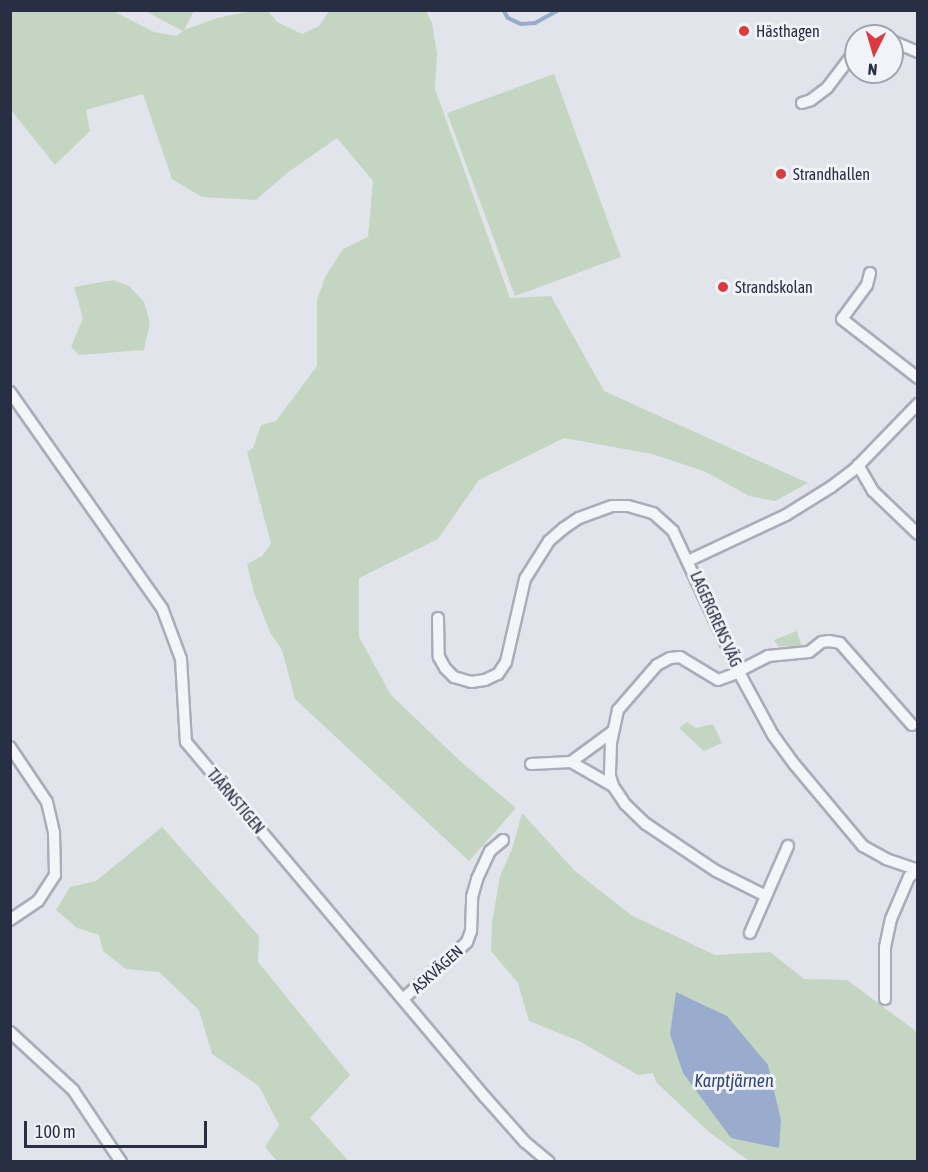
<!DOCTYPE html>
<html>
<head>
<meta charset="utf-8">
<style>
	body { margin:0 }
	#map { position:relative; width:928px; height:1172px; overflow:hidden; background:#e1e4eb; font-family:"Asap Condensed",sans-serif }
	div>[style] { position:absolute }
	.green>* { inset:0; background:#c4d6c1 }
	.water>* { inset:0; background:#99acce }
	.stream>* { height:4px; margin:-2px; padding:0 2px; transform-origin:2px; border-radius:2px; background:#99acce }
	.roads { filter:drop-shadow(2px 0 #aaadb9) drop-shadow(-2px 0 #aaadb9) drop-shadow(0 2px #aaadb9) drop-shadow(0 -2px #aaadb9) }
	.street>* { height:10px; margin:-5px; padding:0 5px; transform-origin:5px; border-radius:5px; background:#f4f5f9 }
	.dots>* { width:16px; height:16px; translate:-50% -50%; box-sizing:border-box; border:3px solid #f1f3f8; border-radius:50% }
	span { translate:-50% -50%; white-space:nowrap; text-align:center; line-height:1.15; -webkit-text-stroke:6px #f1f3f8; paint-order:stroke }
	.poi-label { font-size:16px; color:#282e44 }
	.left { translate:0 -50%; text-align:left }
	.street-label { font-size:16px; color:#282e44 }
	.water-label { font-size:18px; color:#2e467c; font-style:italic }
	.frame { position:absolute; inset:0; border:12px solid #282e44; pointer-events:none }
	.north { position:absolute; left:844px; top:24px; width:60px; height:60px; box-sizing:border-box; background:#f1f3f8; border:2px solid #a1a4b0; border-radius:50%; rotate:185deg; font-size:16px; font-weight:700; line-height:24px; text-align:center; color:#282e44 }
	.north::after { content:''; display:block; margin:auto; width:21px; height:27px; background:#db3b3e; clip-path:polygon(50% 0,100% 100%,50% 72%,0 100%) }
	.scale { position:absolute; left:24px; top:1121px; width:183px; height:27px; box-sizing:border-box; border:3px solid #282e44; border-top:0; padding-left:8px; font-size:18px; line-height:21px; white-space:nowrap; color:#282e44; -webkit-text-stroke:4px #f1f3f8; paint-order:stroke }
</style>
</head>
<body>
<div id="map">
	<div class="green">
		<div style="clip-path:polygon(10px 11px,113px 11px,154px 32px,176px 36px,183px 31px,145px 11px,194px 11px,184px 30px,217px 18px,252px 11px,268px 11px,277px 22px,302px 34px,319px 26px,329px 11px,426px 11px,432px 23px,437px 53px,435px 89px,510px 298px,551px 296px,604px 391px,808px 483px,775px 501px,749px 496px,704px 471px,652px 454px,564px 438px,479px 480px,438px 539px,359px 578px,359px 637px,391px 695px,459px 760px,516px 808px,469px 861px,295px 699px,282px 650px,271px 634px,254px 593px,247px 564px,262px 556px,271px 544px,247px 452px,253px 448px,261px 425px,276px 421px,317px 366px,317px 300px,325px 277px,343px 249px,368px 237px,373px 181px,337px 138px,287px 173px,256px 200px,202px 197px,172px 179px,143px 94px,86px 110px,90px 131px,55px 165px,11px 110px)"></div>
		<div style="clip-path:polygon(554px 74px,621px 257px,515px 296px,447px 113px)"></div>
		<div style="clip-path:polygon(113px 280px,129px 286px,144px 302px,150px 323px,144px 350px,79px 355px,71px 347px,83px 318px,74px 287px)"></div>
		<div style="clip-path:polygon(797px 631px,802px 647px,778px 646px,774px 640px)"></div>
		<div style="clip-path:polygon(687px 722px,696px 728px,713px 724px,722px 743px,704px 751px,679px 728px)"></div>
		<div style="clip-path:polygon(522px 813px,574px 870px,631px 915px,715px 955px,770px 952px,804px 979px,847px 980px,917px 1032px,917px 1161px,749px 1161px,709px 1132px,656px 1082px,653px 1073px,638px 1075px,579px 1041px,529px 1021px,518px 983px,491px 951px,492px 923px,500px 876px,512px 849px)"></div>
		<div style="clip-path:polygon(162px 827px,259px 936px,258px 962px,350px 1075px,310px 1118px,347px 1159px,344px 1161px,277px 1161px,265px 1147px,279px 1125px,259px 1086px,212px 1054px,199px 1010px,159px 972px,126px 969px,103px 951px,99px 935px,77px 928px,56px 910px,70px 887px,96px 881px)"></div>
	</div>
	<div class="water">
		<div style="clip-path:polygon(676px 992px,727px 1016px,768px 1065px,781px 1120px,779px 1148px,731px 1138px,683px 1073px,670px 1034px)"></div>
	</div>
	<div class="stream">
		<div style="left:503px;top:10px;width:9px;rotate:58deg"></div>
		<div style="left:508px;top:18px;width:14px;rotate:25deg"></div>
		<div style="left:521px;top:24px;width:14px;rotate:-4deg"></div>
		<div style="left:535px;top:23px;width:26px;rotate:-29deg"></div>
	</div>
	<div class="roads">
		<div class="street">
			<div style="left:892px;top:41px;width:28px;rotate:23deg"></div>
			<div style="left:802px;top:103px;width:9px;rotate:-18deg"></div>
			<div style="left:811px;top:100px;width:20px;rotate:-37deg"></div>
			<div style="left:827px;top:88px;width:48px;rotate:-52.7deg"></div>
			<div style="left:870px;top:273px;width:12px;rotate:104deg"></div>
			<div style="left:867px;top:285px;width:42px;rotate:126.3deg"></div>
			<div style="left:842px;top:319px;width:96px;rotate:37.8deg"></div>
			<div style="left:10px;top:392px;width:264px;rotate:54.9deg"></div>
			<div style="left:162px;top:608px;width:54px;rotate:69.6deg"></div>
			<div style="left:181px;top:659px;width:83px;rotate:86.6deg"></div>
			<div style="left:186px;top:742px;width:464px;rotate:49.9deg"></div>
			<div style="left:485px;top:1097px;width:60px;rotate:48.4deg"></div>
			<div style="left:525px;top:1142px;width:31px;rotate:40deg"></div>
			<div style="left:858px;top:465px;width:30px;rotate:60deg"></div>
			<div style="left:873px;top:491px;width:62px;rotate:43.7deg"></div>
			<div style="left:690px;top:560px;width:106px;rotate:-25.1deg"></div>
			<div style="left:786px;top:515px;width:53px;rotate:-31.9deg"></div>
			<div style="left:831px;top:487px;width:30px;rotate:-37deg"></div>
			<div style="left:855px;top:469px;width:91px;rotate:-45.9deg"></div>
			<div style="left:438px;top:618px;width:39px;rotate:89deg"></div>
			<div style="left:439px;top:657px;width:13px;rotate:61deg"></div>
			<div style="left:445px;top:668px;width:13px;rotate:45deg"></div>
			<div style="left:454px;top:677px;width:18px;rotate:16deg"></div>
			<div style="left:471px;top:682px;width:14px;rotate:-8deg"></div>
			<div style="left:485px;top:680px;width:14px;rotate:-25deg"></div>
			<div style="left:498px;top:674px;width:14px;rotate:-56deg"></div>
			<div style="left:506px;top:662px;width:85px;rotate:-77.1deg"></div>
			<div style="left:525px;top:579px;width:45px;rotate:-57.7deg"></div>
			<div style="left:549px;top:541px;width:20px;rotate:-41deg"></div>
			<div style="left:564px;top:528px;width:18px;rotate:-34deg"></div>
			<div style="left:579px;top:518px;width:35px;rotate:-20deg"></div>
			<div style="left:612px;top:506px;width:16px"></div>
			<div style="left:628px;top:506px;width:26px;rotate:16deg"></div>
			<div style="left:653px;top:513px;width:27px;rotate:42deg"></div>
			<div style="left:673px;top:531px;width:162px;rotate:64.9deg"></div>
			<div style="left:742px;top:678px;width:65px;rotate:61.5deg"></div>
			<div style="left:773px;top:735px;width:37px;rotate:54deg"></div>
			<div style="left:795px;top:765px;width:106px;rotate:50deg"></div>
			<div style="left:863px;top:846px;width:26px;rotate:29deg"></div>
			<div style="left:886px;top:859px;width:34px;rotate:19deg"></div>
			<div style="left:739px;top:671px;width:33px;rotate:-27deg"></div>
			<div style="left:768px;top:656px;width:41px;rotate:-5.6deg"></div>
			<div style="left:809px;top:652px;width:16px;rotate:-38deg"></div>
			<div style="left:822px;top:642px;width:7px;rotate:-8deg"></div>
			<div style="left:829px;top:641px;width:11px;rotate:10deg"></div>
			<div style="left:840px;top:643px;width:109px;rotate:48.7deg"></div>
			<div style="left:740px;top:672px;width:23px;rotate:160deg"></div>
			<div style="left:718px;top:680px;width:44px;rotate:-148.8deg"></div>
			<div style="left:680px;top:657px;width:10px;rotate:174deg"></div>
			<div style="left:670px;top:658px;width:15px;rotate:152deg"></div>
			<div style="left:657px;top:665px;width:60px;rotate:130.9deg"></div>
			<div style="left:618px;top:710px;width:35px;rotate:102deg"></div>
			<div style="left:611px;top:744px;width:32px;rotate:92deg"></div>
			<div style="left:610px;top:776px;width:10px;rotate:73deg"></div>
			<div style="left:613px;top:786px;width:22px;rotate:56deg"></div>
			<div style="left:625px;top:804px;width:29px;rotate:44deg"></div>
			<div style="left:646px;top:824px;width:84px;rotate:33.9deg"></div>
			<div style="left:716px;top:871px;width:56px;rotate:26.6deg"></div>
			<div style="left:10px;top:747px;width:66px;rotate:56.1deg"></div>
			<div style="left:47px;top:802px;width:32px;rotate:77deg"></div>
			<div style="left:54px;top:833px;width:42px;rotate:88.6deg"></div>
			<div style="left:55px;top:875px;width:31px;rotate:123deg"></div>
			<div style="left:38px;top:901px;width:34px;rotate:146deg"></div>
			<div style="left:571px;top:762px;width:51px;rotate:-36.2deg"></div>
			<div style="left:531px;top:764px;width:40px;rotate:-2.9deg"></div>
			<div style="left:571px;top:762px;width:48px;rotate:29.7deg"></div>
			<div style="left:750px;top:933px;width:95px;rotate:-66.4deg"></div>
			<div style="left:404px;top:998px;width:84px;rotate:-41.6deg"></div>
			<div style="left:467px;top:942px;width:12px;rotate:-70deg"></div>
			<div style="left:471px;top:931px;width:34px;rotate:-88deg"></div>
			<div style="left:472px;top:897px;width:19px;rotate:-74deg"></div>
			<div style="left:477px;top:879px;width:31px;rotate:-65deg"></div>
			<div style="left:490px;top:851px;width:17px;rotate:-40deg"></div>
			<div style="left:885px;top:999px;width:52px;rotate:-90deg"></div>
			<div style="left:885px;top:947px;width:29px;rotate:-78deg"></div>
			<div style="left:891px;top:919px;width:46px;rotate:-66.8deg"></div>
			<div style="left:909px;top:877px;width:11px;rotate:-38deg"></div>
			<div style="left:10px;top:1032px;width:86px;rotate:42.6deg"></div>
			<div style="left:73px;top:1090px;width:87px;rotate:56.3deg"></div>
		</div>
	</div>
	<div class="dots">
		<div style="left:744px;top:31px;background:#db3b3e"></div>
		<div style="left:781px;top:174px;background:#db3b3e"></div>
		<div style="left:723px;top:287px;background:#db3b3e"></div>
	</div>
	<div class="poi-label">
		<span class="left" style="left:756px;top:31px">Hästhagen</span>
		<span class="left" style="left:793px;top:174px">Strandhallen</span>
		<span class="left" style="left:735px;top:287px">Strandskolan</span>
	</div>
	<div class="street-label">
		<span style="left:716px;top:619px;rotate:66deg">LAGERGRENS VÄG</span>
		<span style="left:236px;top:801px;rotate:50deg">TJÄRNSTIGEN</span>
		<span style="left:437px;top:969px;rotate:-42deg">ASKVÄGEN</span>
	</div>
	<div class="water-label">
		<span style="left:734px;top:1081px">Karptjärnen</span>
	</div>
	<div class="frame"></div>
	<div class="north">N</div>
	<div class="scale">100 m</div>
</div>
</body>
</html>
